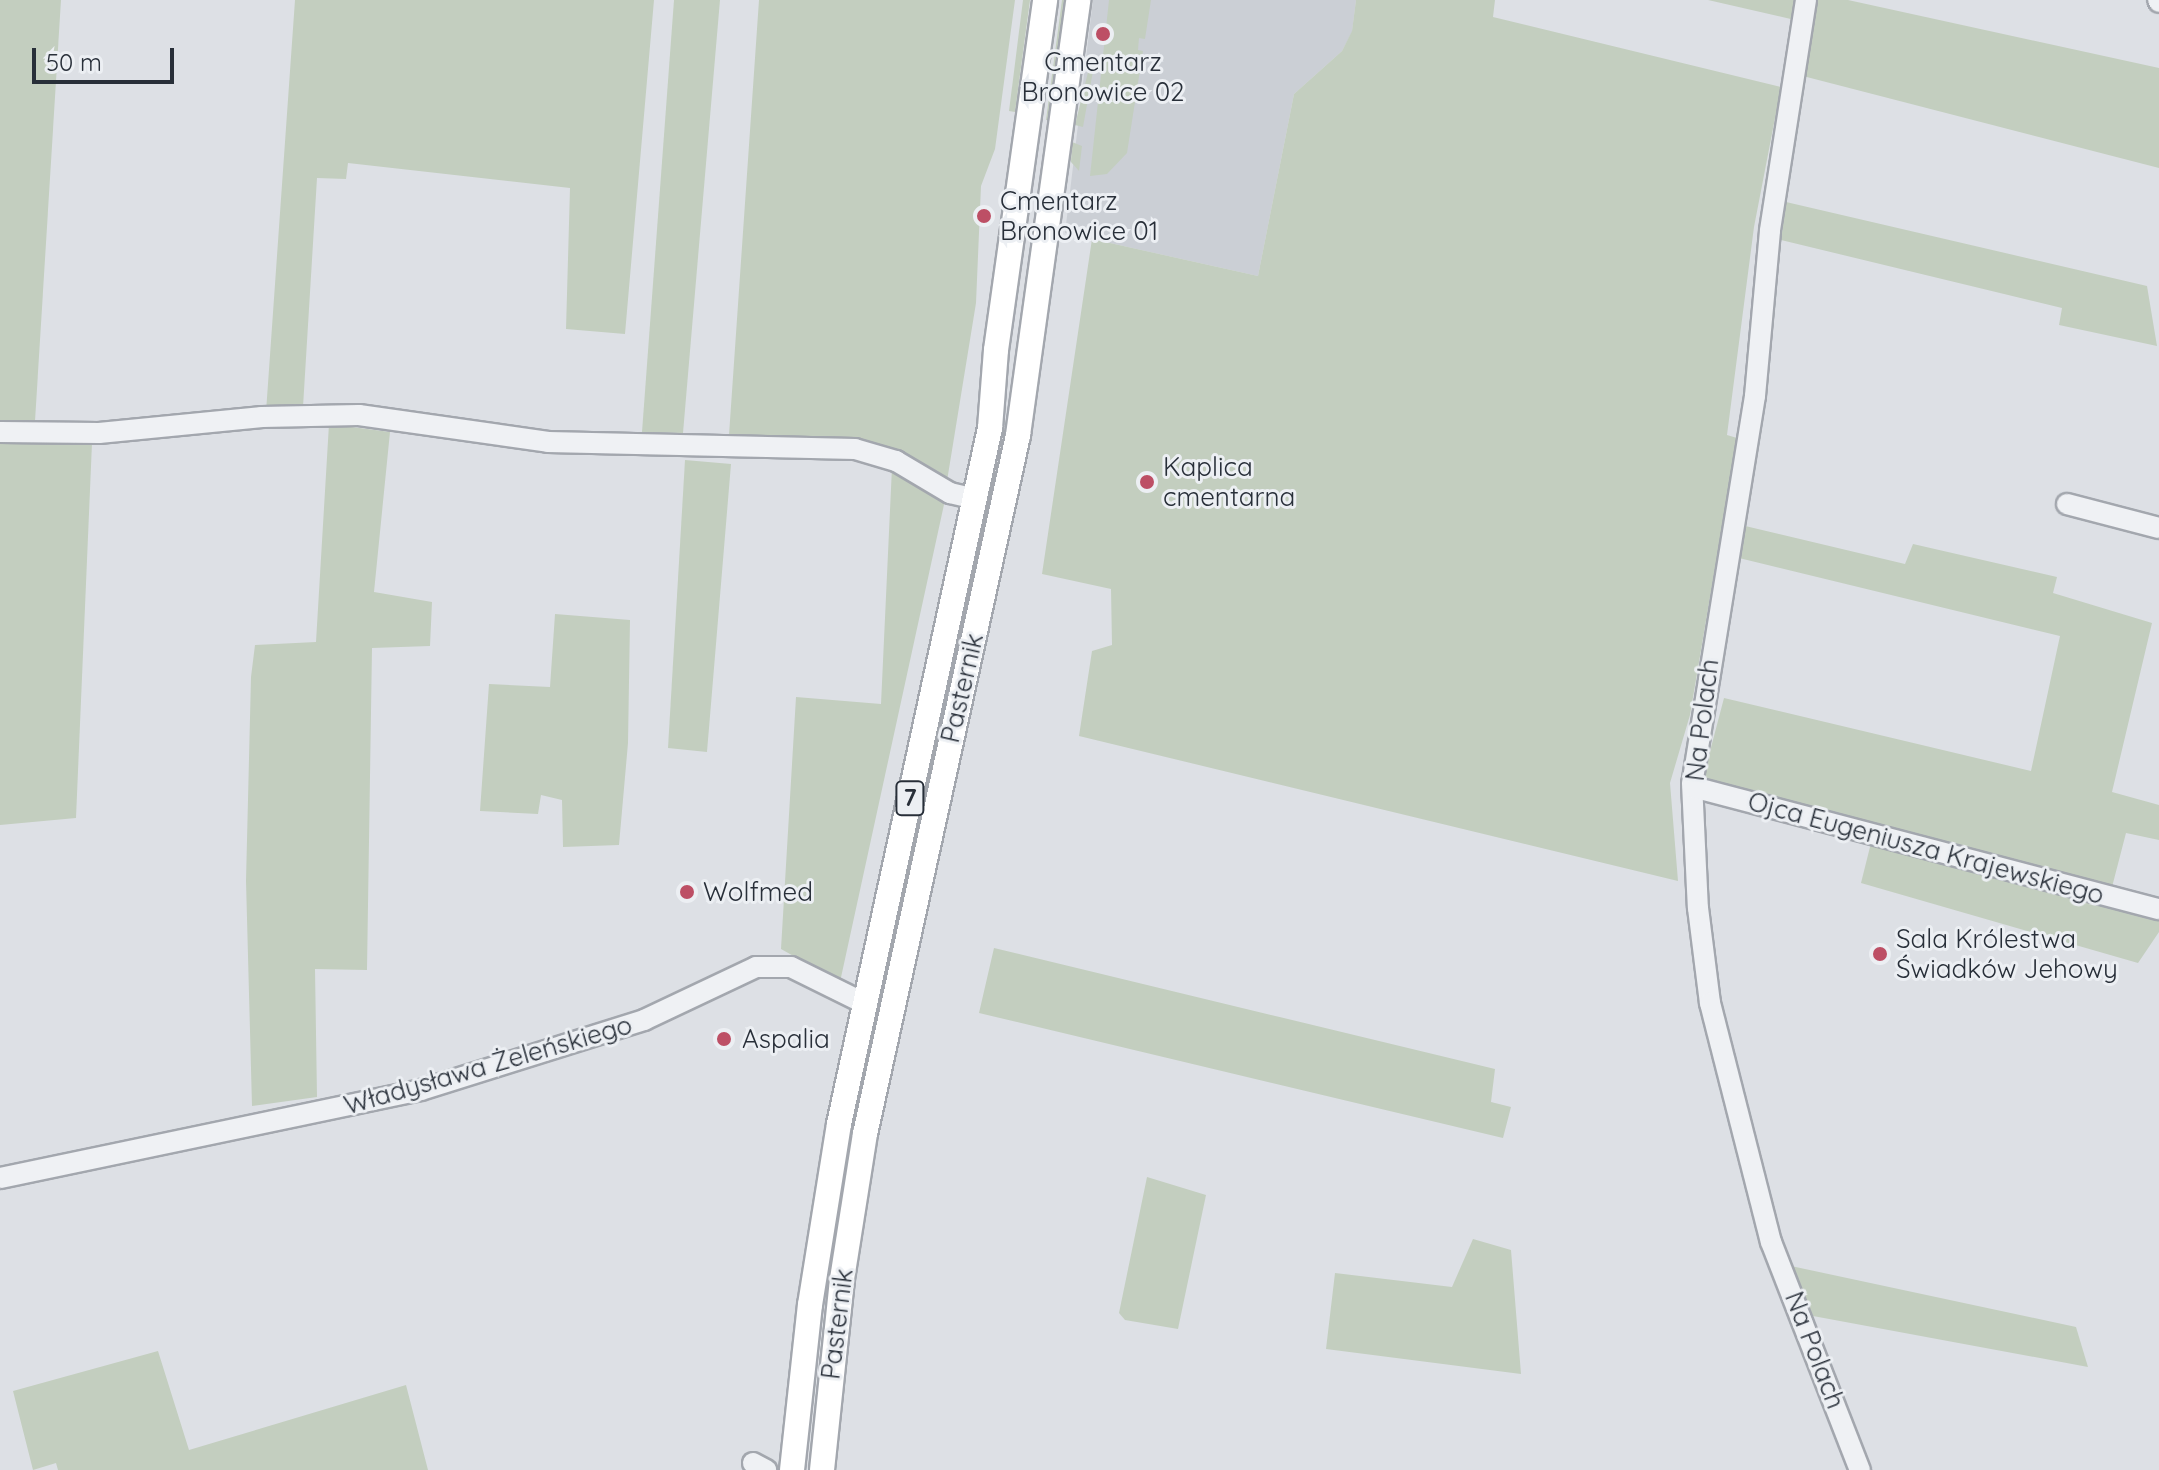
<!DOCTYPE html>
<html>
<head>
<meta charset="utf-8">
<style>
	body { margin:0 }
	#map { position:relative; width:2159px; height:1470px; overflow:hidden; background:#dde0e5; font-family:Quicksand,sans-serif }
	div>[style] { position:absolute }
	.built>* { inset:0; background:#cbcfd5 }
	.green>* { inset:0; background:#c3cebf }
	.roads { filter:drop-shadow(2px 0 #a3a7ae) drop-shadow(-2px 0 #a3a7ae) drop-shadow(0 2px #a3a7ae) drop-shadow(0 -2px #a3a7ae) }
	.minor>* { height:20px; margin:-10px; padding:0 10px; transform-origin:10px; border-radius:10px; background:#eff1f4 }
	.major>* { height:24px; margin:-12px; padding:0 12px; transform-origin:12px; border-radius:12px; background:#fff }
	.dots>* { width:22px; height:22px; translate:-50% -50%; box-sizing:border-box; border:4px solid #eceff3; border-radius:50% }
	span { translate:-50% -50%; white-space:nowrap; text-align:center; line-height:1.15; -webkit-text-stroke:6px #eceff3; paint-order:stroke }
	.shield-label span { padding:2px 6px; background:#eceff3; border:2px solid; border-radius:6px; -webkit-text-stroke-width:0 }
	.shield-label { font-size:24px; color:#282f39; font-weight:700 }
	.poi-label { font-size:26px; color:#282f39 }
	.left { translate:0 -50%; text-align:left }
	.street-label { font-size:26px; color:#282f39 }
	.scale { position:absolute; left:32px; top:48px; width:142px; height:36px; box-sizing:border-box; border:4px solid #282f39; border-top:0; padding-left:10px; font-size:24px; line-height:28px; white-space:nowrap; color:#282f39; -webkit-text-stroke:6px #eceff3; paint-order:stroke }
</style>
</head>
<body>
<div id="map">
	<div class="built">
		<div style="clip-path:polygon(1093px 0,1356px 0,1352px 32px,1342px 51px,1294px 94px,1258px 276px,1065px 233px)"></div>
	</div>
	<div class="green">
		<div style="clip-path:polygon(0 0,61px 0,35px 421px,0 423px)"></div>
		<div style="clip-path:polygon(295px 0,654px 0,625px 334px,566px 329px,570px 188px,348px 163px,346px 179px,317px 178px,303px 407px,266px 412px)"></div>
		<div style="clip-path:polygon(674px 0,720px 0,683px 433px,642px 432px)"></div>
		<div style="clip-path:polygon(759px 0,1015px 0,995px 149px,981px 186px,976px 303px,947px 481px,856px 439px,729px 435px)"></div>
		<div style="clip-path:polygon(1023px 0,1030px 0,1015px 112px,1009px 111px)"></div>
		<div style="clip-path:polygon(1062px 0,1067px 0,1052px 120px,1046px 120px)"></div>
		<div style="clip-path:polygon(1109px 0,1151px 0,1145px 39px,1139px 38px,1138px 50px,1143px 51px,1127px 153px,1107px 174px,1090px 176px)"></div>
		<div style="clip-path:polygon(1356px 0,1495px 0,1493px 17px,1781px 87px,1754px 227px,1727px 435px,1737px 438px,1690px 715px,1670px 783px,1678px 881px,1079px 736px,1092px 651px,1112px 645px,1111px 589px,1042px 574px,1092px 239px,1258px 276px,1294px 94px,1342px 51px,1352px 31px)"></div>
		<div style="clip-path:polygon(1708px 0,1799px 0,1795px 20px)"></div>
		<div style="clip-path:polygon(1813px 0,1848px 0,2159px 68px,2159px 168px,1799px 75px)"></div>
		<div style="clip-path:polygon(1090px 64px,1093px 71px,1083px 127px,1075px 125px)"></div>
		<div style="clip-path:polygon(1072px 142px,1082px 146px,1079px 171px,1071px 162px)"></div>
		<div style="clip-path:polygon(1786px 202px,2147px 286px,2157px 346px,2059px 325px,2062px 308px,1781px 240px)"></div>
		<div style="clip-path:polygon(329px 424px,390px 432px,374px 592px,432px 602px,430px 646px,372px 648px,367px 970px,315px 969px,317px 1097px,252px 1106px,246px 881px,251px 677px,255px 645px,316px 642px)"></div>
		<div style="clip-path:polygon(0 439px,92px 443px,76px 818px,0 825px)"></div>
		<div style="clip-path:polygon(685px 460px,731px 464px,707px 752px,668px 748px)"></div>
		<div style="clip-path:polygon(892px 467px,945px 500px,840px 982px,781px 949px,796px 697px,881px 704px)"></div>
		<div style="clip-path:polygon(1741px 525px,1905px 564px,1913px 544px,2057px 577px,2053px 593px,2152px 623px,2112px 792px,2159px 805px,2159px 840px,2126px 833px,2112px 887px,2159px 900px,2159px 932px,2138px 963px,1861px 883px,1872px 839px,1698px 797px,1724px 698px,2031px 771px,2060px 636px,1739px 558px)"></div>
		<div style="clip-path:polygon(555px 614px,630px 620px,628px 743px,619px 845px,563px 847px,562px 800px,541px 795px,538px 814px,480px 811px,489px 684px,550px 687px)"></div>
		<div style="clip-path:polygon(994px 948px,1495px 1069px,1491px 1102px,1511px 1107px,1503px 1138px,979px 1013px)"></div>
		<div style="clip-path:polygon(1147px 1177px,1206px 1195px,1178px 1329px,1125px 1320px,1119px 1313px)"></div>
		<div style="clip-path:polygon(1473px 1239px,1511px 1250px,1521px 1374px,1326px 1349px,1335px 1273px,1452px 1287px)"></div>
		<div style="clip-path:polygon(1791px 1266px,2076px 1327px,2088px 1367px,1813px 1316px)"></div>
		<div style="clip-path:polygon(158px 1351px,189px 1450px,406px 1385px,428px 1470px,58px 1470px,56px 1463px,33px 1470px,13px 1391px)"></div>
	</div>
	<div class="roads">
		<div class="minor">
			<div style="left:1806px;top:0;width:234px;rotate:98.9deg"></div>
			<div style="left:1770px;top:231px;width:166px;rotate:95.2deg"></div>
			<div style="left:1755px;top:396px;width:392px;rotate:99.2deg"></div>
			<div style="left:1692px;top:783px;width:125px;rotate:87.3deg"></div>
			<div style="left:1698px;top:908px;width:96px;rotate:82.8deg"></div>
			<div style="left:1710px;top:1003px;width:247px;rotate:75.7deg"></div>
			<div style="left:1771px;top:1242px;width:245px;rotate:68.7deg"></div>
			<div style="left:2158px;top:0;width:2px;rotate:63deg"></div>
			<div style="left:0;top:432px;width:99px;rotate:0.6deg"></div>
			<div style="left:99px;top:433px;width:164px;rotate:-5.6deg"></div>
			<div style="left:262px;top:417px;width:97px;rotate:-1.2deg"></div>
			<div style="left:359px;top:415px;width:191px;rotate:8.1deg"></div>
			<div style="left:548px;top:442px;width:307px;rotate:1.3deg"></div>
			<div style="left:855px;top:449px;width:43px;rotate:16.3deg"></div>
			<div style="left:896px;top:461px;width:63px;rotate:30.7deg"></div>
			<div style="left:950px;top:493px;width:23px;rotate:13deg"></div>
			<div style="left:2067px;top:504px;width:95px;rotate:14.6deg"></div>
			<div style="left:1693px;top:787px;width:482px;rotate:14.7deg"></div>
			<div style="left:0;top:1178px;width:430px;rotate:-11.8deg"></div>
			<div style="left:421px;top:1090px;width:234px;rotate:-17.4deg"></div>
			<div style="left:644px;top:1020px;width:124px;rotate:-25.3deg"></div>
			<div style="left:756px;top:967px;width:35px"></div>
			<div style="left:791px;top:967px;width:84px;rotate:26.3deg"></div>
			<div style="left:753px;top:1463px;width:15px;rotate:28deg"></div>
		</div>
		<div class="major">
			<div style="left:792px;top:1470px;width:166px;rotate:-83.8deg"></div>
			<div style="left:810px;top:1305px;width:183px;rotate:-80.9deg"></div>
			<div style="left:839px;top:1124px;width:712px;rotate:-77.76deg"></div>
			<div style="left:990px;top:428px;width:78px;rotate:-85.6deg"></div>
			<div style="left:996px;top:350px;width:353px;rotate:-82deg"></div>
			<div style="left:822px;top:1470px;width:192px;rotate:-84deg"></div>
			<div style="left:842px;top:1279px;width:147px;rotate:-81deg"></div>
			<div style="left:865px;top:1134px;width:716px;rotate:-77.65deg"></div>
			<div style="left:1018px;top:435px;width:439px;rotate:-82.1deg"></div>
		</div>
	</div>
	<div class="dots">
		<div style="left:1103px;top:34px;background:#bd4f65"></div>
		<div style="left:984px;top:216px;background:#bd4f65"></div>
		<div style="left:1147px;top:482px;background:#bd4f65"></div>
		<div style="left:687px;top:892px;background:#bd4f65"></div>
		<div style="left:1880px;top:954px;background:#bd4f65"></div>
		<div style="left:724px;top:1039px;background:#bd4f65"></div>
	</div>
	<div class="shield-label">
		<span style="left:910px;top:798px">7</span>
	</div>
	<div class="poi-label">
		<span style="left:1103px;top:77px">Cmentarz<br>Bronowice 02</span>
		<span class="left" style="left:1000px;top:216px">Cmentarz<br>Bronowice 01</span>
		<span class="left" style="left:1163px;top:482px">Kaplica<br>cmentarna</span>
		<span class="left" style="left:703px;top:892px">Wolfmed</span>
		<span class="left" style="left:1896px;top:954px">Sala Królestwa<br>Świadków Jehowy</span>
		<span class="left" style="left:742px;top:1039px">Aspalia</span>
	</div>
	<div class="street-label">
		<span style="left:962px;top:688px;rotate:-77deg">Pasternik</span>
		<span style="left:1702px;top:720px;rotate:-83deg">Na Polach</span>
		<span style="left:1926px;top:848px;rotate:15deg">Ojca Eugeniusza Krajewskiego</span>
		<span style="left:488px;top:1065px;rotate:-16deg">Władysława Żeleńskiego</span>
		<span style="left:837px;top:1324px;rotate:-83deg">Pasternik</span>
		<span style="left:1815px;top:1350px;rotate:69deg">Na Polach</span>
	</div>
	<div class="scale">50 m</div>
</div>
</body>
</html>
